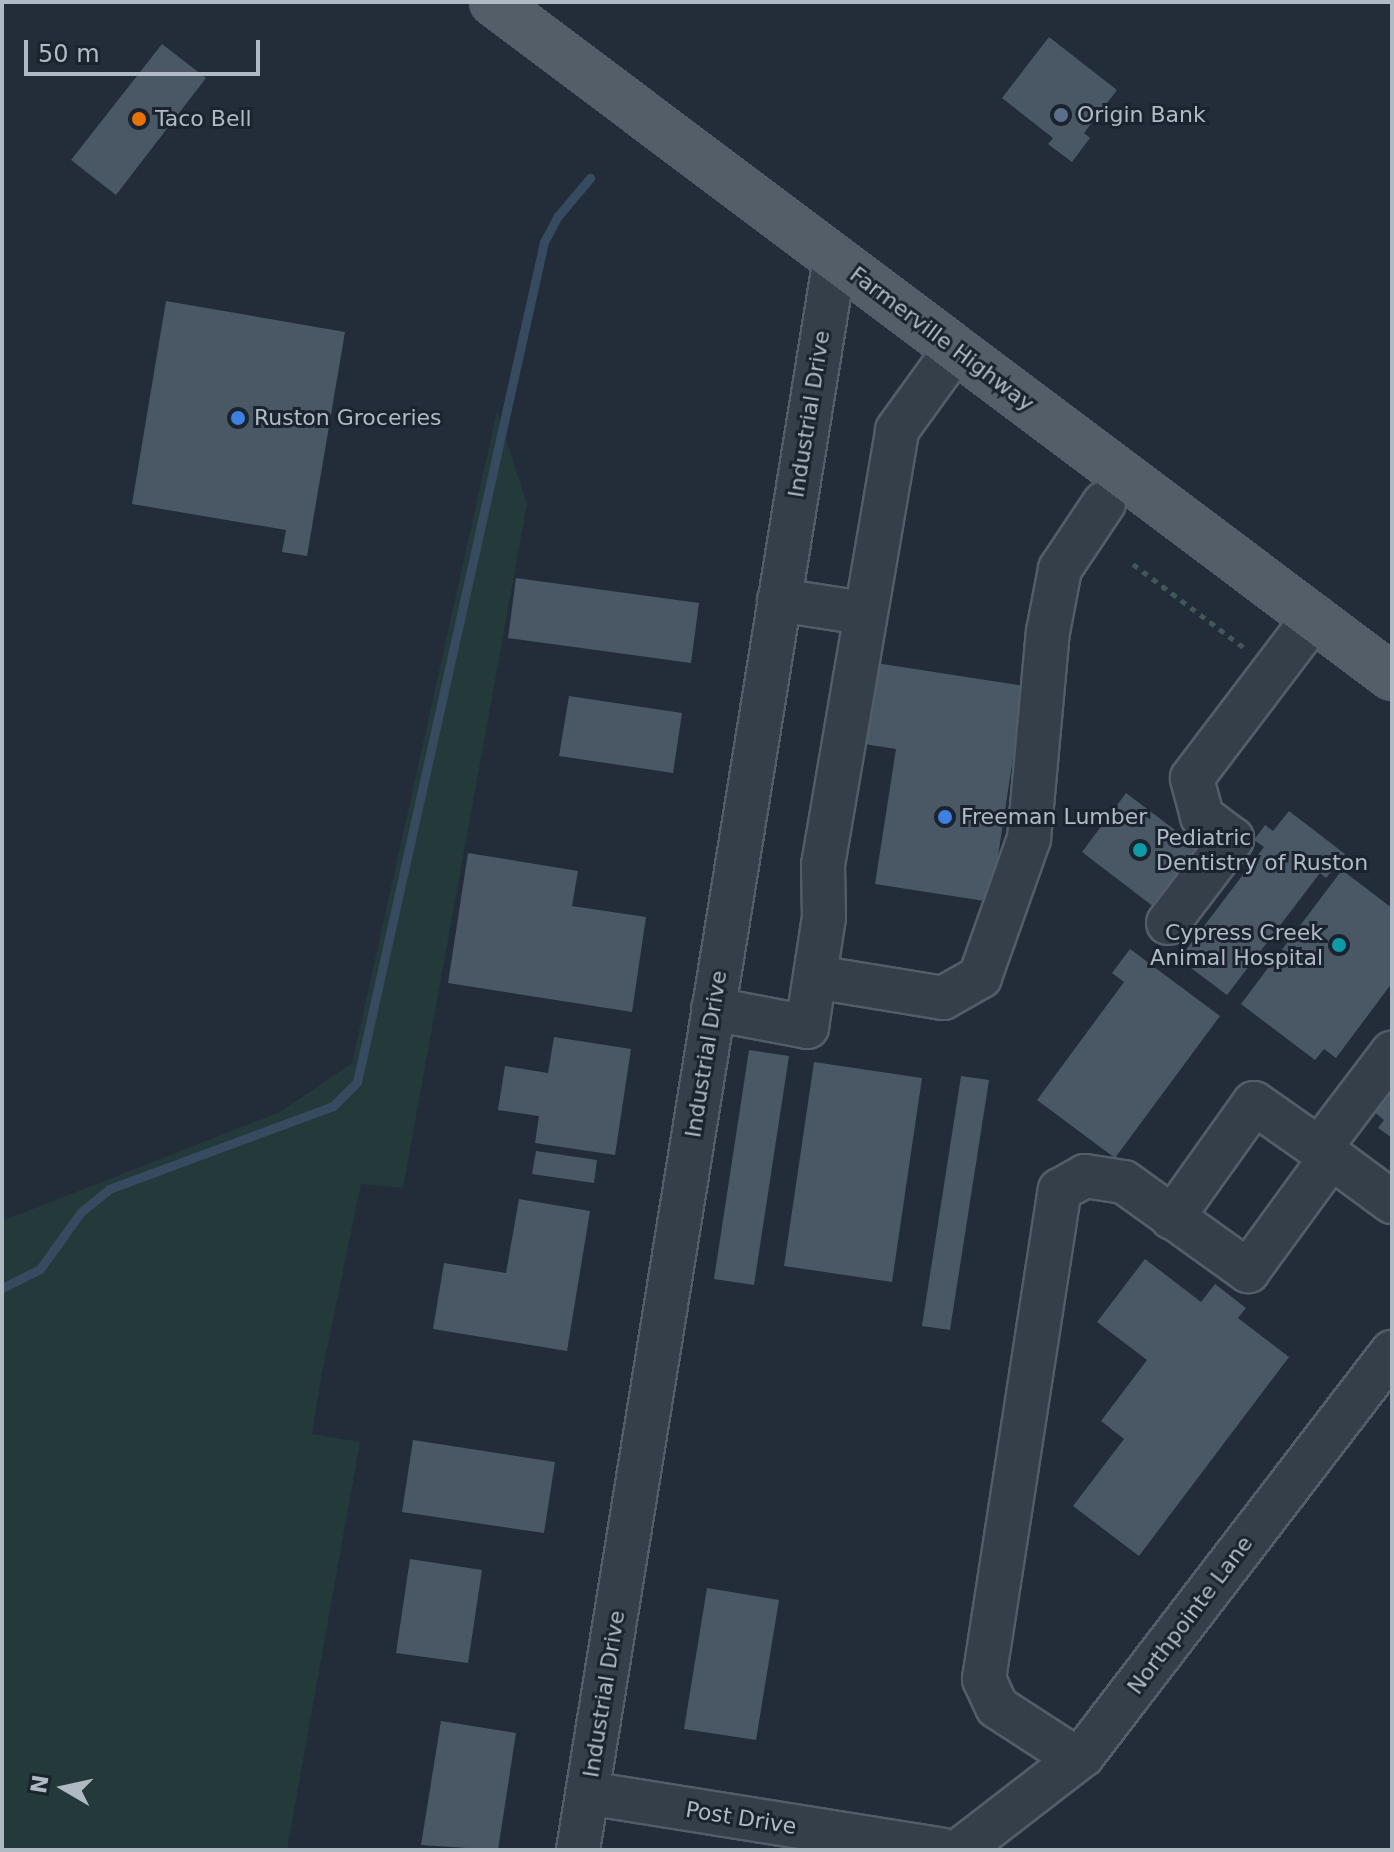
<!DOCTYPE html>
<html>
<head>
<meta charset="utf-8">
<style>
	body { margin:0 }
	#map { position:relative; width:1394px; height:1852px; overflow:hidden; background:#222d39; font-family:"DejaVu Sans",sans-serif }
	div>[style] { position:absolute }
	.green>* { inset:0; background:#24393a }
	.stream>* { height:9px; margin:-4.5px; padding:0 4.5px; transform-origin:4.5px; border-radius:4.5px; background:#364a60 }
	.building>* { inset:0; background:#4a5765 }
	.path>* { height:5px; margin-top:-2.5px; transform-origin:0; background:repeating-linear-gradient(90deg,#415657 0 6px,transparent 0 12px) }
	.roads { filter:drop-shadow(2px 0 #535d67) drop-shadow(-2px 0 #535d67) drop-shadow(0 2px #535d67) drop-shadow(0 -2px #535d67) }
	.minor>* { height:42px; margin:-21px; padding:0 21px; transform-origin:21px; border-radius:21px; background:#353f49 }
	.major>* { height:44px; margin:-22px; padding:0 22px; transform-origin:22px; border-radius:22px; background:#535e69 }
	.dots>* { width:22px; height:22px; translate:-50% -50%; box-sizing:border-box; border:4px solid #1b242e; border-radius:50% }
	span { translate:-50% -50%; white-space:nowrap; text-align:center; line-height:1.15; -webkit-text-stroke:6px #1b242e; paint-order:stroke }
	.poi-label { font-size:22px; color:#b0bac5 }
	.left { translate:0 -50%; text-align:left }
	.right { translate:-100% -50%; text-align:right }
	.street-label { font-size:22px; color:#b0bac5 }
	.frame { position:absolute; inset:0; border:4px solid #b0bac5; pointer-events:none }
	.north { position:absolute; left:24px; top:1748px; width:80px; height:80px; -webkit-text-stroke:6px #1b242e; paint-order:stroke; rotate:279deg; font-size:22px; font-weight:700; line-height:32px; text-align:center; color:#b0bac5 }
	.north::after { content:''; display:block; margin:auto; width:28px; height:36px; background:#b0bac5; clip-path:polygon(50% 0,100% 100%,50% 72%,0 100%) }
	.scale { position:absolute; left:24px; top:40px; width:236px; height:36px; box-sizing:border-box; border:4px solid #b0bac5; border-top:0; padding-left:10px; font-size:24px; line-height:28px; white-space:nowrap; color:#b0bac5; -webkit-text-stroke:6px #1b242e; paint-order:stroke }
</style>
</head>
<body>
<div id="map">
	<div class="green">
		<div style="clip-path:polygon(497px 411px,527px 504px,403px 1188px,361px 1184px,321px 1378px,312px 1434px,360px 1442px,287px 1850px,2px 1850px,2px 1221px,280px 1112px,352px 1063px)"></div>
	</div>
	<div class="stream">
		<div style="left:2px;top:1288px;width:42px;rotate:-26.6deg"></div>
		<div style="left:40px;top:1269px;width:70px;rotate:-54.3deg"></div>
		<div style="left:81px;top:1212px;width:36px;rotate:-39deg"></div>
		<div style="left:109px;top:1189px;width:239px;rotate:-20.3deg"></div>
		<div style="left:333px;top:1106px;width:34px;rotate:-45deg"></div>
		<div style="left:357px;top:1082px;width:861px;rotate:-77.45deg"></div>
		<div style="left:544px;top:242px;width:30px;rotate:-62deg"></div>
		<div style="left:558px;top:216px;width:50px;rotate:-49.9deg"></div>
	</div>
	<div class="building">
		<div style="clip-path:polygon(1049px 37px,1117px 90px,1084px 133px,1090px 138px,1072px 162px,1048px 144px,1053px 138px,1002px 98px)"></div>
		<div style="clip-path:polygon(162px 44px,206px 78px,116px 195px,71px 160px)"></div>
		<div style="clip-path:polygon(166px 301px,345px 332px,307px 556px,282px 552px,286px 530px,132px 504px)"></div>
		<div style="clip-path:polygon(516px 578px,699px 603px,691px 663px,508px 638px)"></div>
		<div style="clip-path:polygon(876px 663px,1024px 686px,991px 902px,875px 884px,896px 749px,864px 744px)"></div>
		<div style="clip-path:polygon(569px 696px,682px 713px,673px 773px,559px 756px)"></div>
		<div style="clip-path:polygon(1126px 793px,1199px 848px,1154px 907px,1082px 852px)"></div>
		<div style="clip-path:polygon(1289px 811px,1345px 854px,1326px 878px,1320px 873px,1227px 995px,1179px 959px,1264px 847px,1254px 840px,1265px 825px,1273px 831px)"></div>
		<div style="clip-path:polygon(468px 853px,578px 871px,572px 906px,646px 917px,632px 1012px,448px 983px)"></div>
		<div style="clip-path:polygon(1342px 870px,1392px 908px,1392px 983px,1336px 1058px,1324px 1049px,1315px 1060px,1241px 1004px)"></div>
		<div style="clip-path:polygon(1130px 949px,1220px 1016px,1115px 1158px,1037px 1100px,1124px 982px,1112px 973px)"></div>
		<div style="clip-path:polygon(554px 1037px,631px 1049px,615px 1155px,535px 1143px,539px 1116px,498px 1110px,505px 1066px,548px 1073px)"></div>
		<div style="clip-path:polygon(749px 1050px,789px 1056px,754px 1285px,714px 1279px)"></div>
		<div style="clip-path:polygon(814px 1062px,922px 1078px,892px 1282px,784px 1266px)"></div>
		<div style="clip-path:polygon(961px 1076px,989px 1080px,950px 1330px,922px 1326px)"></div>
		<div style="clip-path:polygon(1392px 1089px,1392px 1138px,1378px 1128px,1384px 1120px,1374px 1112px)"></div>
		<div style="clip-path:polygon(536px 1151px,597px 1160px,594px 1183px,532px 1174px)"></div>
		<div style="clip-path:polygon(519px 1199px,590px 1211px,567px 1351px,433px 1329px,444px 1263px,506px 1273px)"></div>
		<div style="clip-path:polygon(1145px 1259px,1201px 1302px,1215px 1284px,1246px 1308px,1238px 1318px,1289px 1357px,1139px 1556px,1073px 1506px,1124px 1439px,1101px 1421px,1147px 1360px,1097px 1322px)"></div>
		<div style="clip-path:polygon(413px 1440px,555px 1462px,544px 1533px,402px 1512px)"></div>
		<div style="clip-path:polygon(410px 1559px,482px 1570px,468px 1663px,396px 1653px)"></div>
		<div style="clip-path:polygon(707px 1588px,779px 1600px,756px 1740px,684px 1729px)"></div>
		<div style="clip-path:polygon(441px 1721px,516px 1733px,498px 1850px,421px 1845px)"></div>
	</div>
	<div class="path">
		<div style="left:1133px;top:564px;width:143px;rotate:37deg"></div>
	</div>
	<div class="roads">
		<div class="minor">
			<div style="left:779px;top:600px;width:85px;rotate:8.8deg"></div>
			<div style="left:1168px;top:923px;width:106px;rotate:-52.7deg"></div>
			<div style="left:1232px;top:839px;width:38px;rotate:-143deg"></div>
			<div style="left:1202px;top:816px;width:39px;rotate:-105deg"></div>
			<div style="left:1192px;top:778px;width:202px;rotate:-52.8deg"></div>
			<div style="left:815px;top:977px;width:130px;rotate:9.3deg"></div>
			<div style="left:943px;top:998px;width:43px;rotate:-29.6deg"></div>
			<div style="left:980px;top:977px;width:146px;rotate:-70.5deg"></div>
			<div style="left:1029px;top:839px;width:208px;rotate:-84.8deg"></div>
			<div style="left:1048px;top:632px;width:64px;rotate:-79.2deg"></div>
			<div style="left:1060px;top:569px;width:79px;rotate:-56.3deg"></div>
			<div style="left:713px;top:1009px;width:96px;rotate:10.8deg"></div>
			<div style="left:807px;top:1027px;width:111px;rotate:-81.2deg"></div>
			<div style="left:824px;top:917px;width:52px;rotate:-91.1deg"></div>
			<div style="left:823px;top:865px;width:441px;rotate:-80.3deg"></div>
			<div style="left:897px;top:430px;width:99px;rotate:-54.1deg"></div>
			<div style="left:1319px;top:1149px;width:121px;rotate:-52.8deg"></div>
			<div style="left:1172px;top:1218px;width:141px;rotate:-54.5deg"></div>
			<div style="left:1254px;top:1103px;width:94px;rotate:35deg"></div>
			<div style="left:1077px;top:1759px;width:95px;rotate:-147deg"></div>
			<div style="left:997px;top:1707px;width:31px;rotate:-115deg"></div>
			<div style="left:984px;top:1679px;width:495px;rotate:-81.2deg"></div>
			<div style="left:1060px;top:1190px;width:29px;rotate:-29deg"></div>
			<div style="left:1085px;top:1176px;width:39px;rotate:9deg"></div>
			<div style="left:1124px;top:1182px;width:153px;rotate:35.7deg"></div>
			<div style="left:1248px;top:1271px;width:141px;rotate:-53.9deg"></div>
			<div style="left:1331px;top:1157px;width:76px;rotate:36.4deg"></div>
			<div style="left:588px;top:1793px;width:359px;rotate:9.1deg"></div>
			<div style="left:578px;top:1850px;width:1613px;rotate:-80.83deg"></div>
			<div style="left:960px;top:1850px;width:155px;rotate:-37.7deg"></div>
			<div style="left:1083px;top:1755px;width:508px;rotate:-52.52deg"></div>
		</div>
		<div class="major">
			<div style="left:493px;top:2px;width:1124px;rotate:36.9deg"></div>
		</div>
	</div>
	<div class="dots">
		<div style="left:1061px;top:115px;background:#5c6f8a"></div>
		<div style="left:139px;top:119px;background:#e8710a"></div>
		<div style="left:238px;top:418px;background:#3f7fe0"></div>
		<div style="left:945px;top:817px;background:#3f7fe0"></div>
		<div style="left:1140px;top:850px;background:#0f9aa8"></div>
		<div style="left:1339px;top:945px;background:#0f9aa8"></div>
	</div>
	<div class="poi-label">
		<span class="left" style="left:1077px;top:115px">Origin Bank</span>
		<span class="left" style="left:155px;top:119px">Taco Bell</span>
		<span class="left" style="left:254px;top:418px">Ruston Groceries</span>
		<span class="left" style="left:961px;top:817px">Freeman Lumber</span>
		<span class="left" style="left:1156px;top:850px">Pediatric<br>Dentistry of Ruston</span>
		<span class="right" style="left:1323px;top:945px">Cypress Creek<br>Animal Hospital</span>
	</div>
	<div class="street-label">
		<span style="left:942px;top:339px;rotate:37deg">Farmerville Highway</span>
		<span style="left:809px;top:414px;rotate:-81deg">Industrial Drive</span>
		<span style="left:706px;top:1054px;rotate:-81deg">Industrial Drive</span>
		<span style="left:1190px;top:1615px;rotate:-53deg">Northpointe Lane</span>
		<span style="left:604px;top:1694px;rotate:-81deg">Industrial Drive</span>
		<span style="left:741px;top:1818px;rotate:9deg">Post Drive</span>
	</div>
	<div class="frame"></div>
	<div class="north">N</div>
	<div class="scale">50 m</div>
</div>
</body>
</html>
